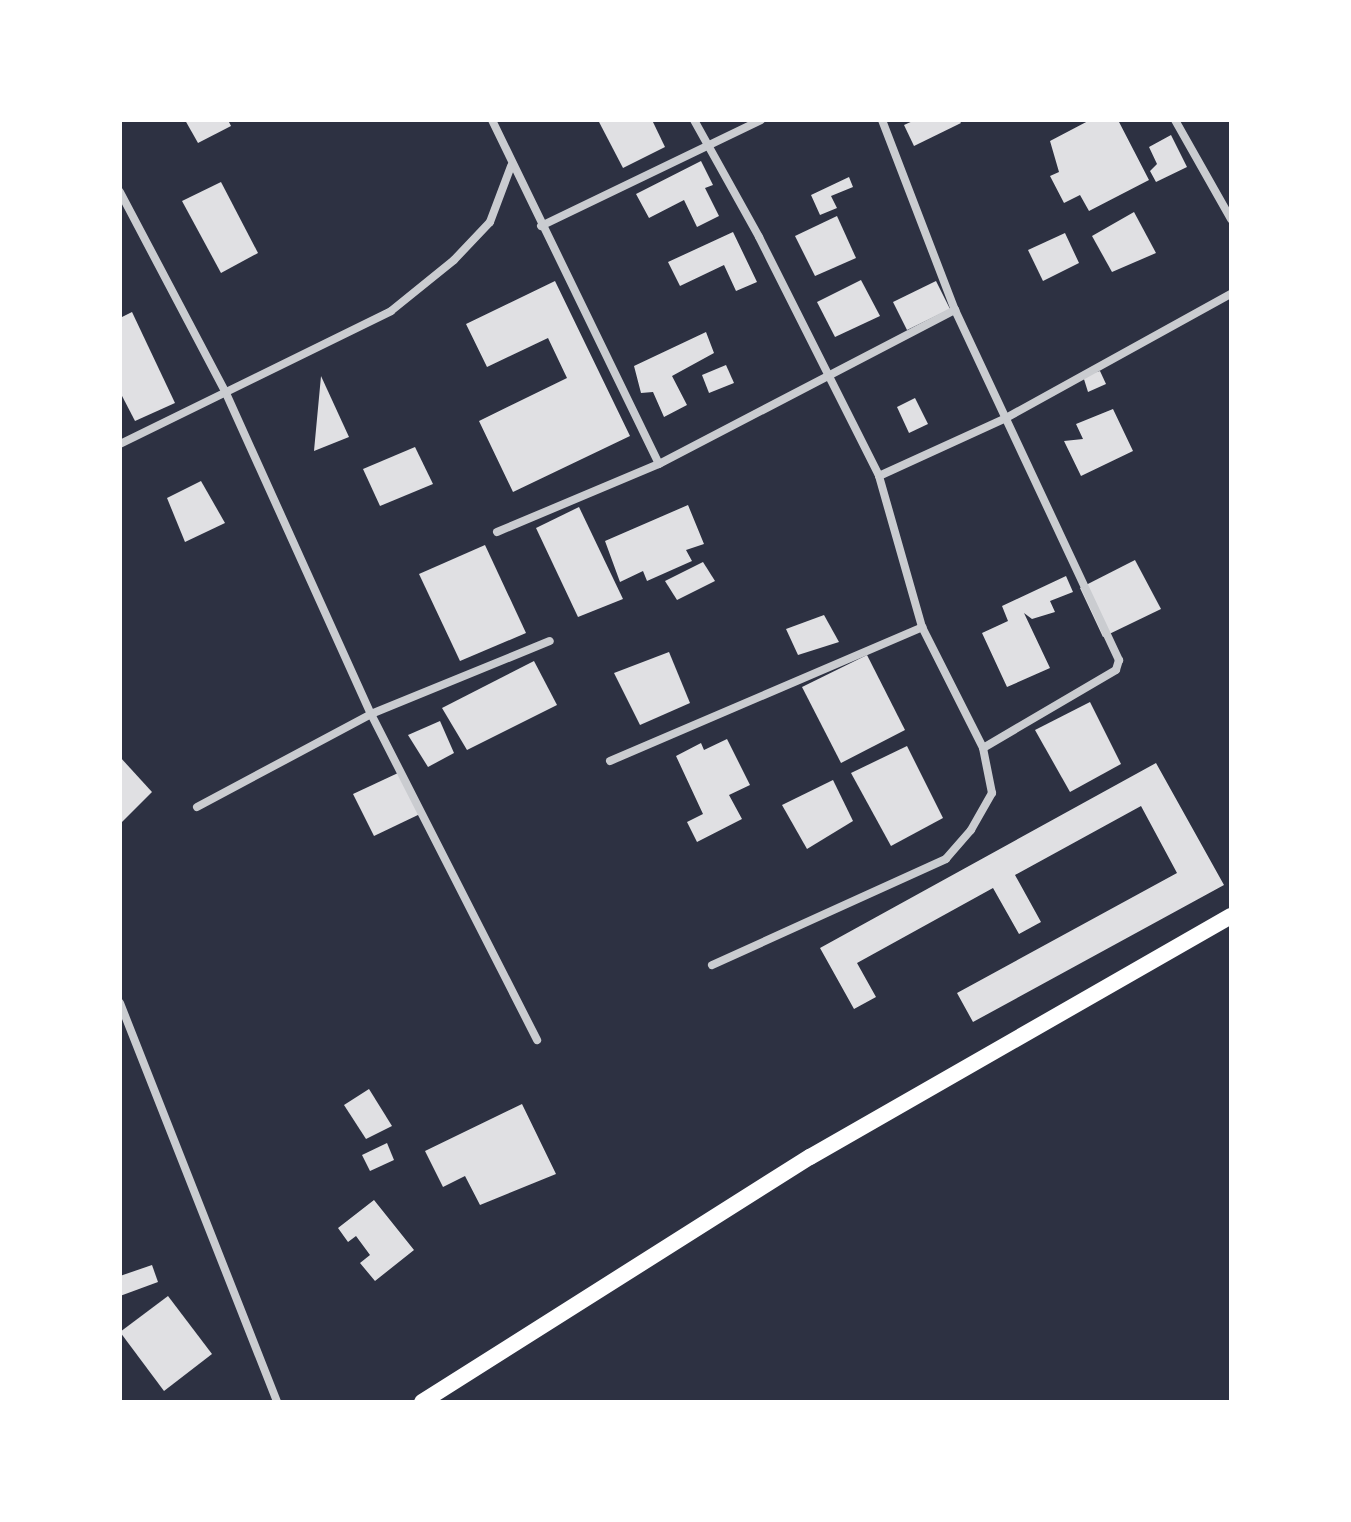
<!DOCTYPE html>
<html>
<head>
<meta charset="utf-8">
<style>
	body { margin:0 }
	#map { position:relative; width:1351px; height:1522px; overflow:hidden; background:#2d3142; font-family:"Fira Sans",sans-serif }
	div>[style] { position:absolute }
	.building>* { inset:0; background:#e0e0e3 }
	.minor>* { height:8px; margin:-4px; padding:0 4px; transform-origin:4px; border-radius:4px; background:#caccd0 }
	.secondary>* { height:16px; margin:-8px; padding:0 8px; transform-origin:8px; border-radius:8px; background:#fff }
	span { translate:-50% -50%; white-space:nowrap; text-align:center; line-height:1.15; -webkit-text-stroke:6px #fff; paint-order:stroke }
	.frame { position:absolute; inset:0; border:122px solid #fff; pointer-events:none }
</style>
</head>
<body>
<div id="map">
	<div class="building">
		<div style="clip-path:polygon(185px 120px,228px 120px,231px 126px,198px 143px)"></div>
		<div style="clip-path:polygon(598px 120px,652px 120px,665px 147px,623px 168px)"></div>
		<div style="clip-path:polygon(915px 120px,959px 120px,961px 123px,914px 146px,904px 125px)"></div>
		<div style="clip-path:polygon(1090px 120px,1118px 120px,1149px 180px,1089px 211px,1080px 195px,1064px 203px,1050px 176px,1059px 172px,1050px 141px)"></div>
		<div style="clip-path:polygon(1171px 135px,1187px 167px,1156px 182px,1150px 171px,1157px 164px,1149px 147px)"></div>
		<div style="clip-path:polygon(701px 161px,713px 185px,705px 188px,719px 216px,697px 227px,684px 200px,649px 218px,636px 194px)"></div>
		<div style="clip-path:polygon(849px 177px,853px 187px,831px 196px,837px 208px,820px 215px,811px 195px)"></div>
		<div style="clip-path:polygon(221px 182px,258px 253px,221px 273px,182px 201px)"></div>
		<div style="clip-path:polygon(1134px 212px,1156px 253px,1112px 272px,1092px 236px)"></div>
		<div style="clip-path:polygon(837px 216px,856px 258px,815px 276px,795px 236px)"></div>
		<div style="clip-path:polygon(733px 232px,757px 282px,736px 291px,724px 265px,680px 286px,668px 262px)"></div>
		<div style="clip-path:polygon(1065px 233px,1079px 263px,1043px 281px,1028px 250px)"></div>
		<div style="clip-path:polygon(861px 280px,880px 316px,835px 337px,817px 302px)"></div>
		<div style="clip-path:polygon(555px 281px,630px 436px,513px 492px,479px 421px,567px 378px,548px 338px,487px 367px,466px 324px)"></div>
		<div style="clip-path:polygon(936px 281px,950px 309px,907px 330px,893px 302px)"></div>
		<div style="clip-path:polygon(132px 312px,175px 403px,135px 421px,120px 392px,120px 318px)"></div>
		<div style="clip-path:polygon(706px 332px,714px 353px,672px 376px,687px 405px,664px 417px,653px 392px,641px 393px,634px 366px)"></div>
		<div style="clip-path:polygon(726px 365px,734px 383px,709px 393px,702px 375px)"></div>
		<div style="clip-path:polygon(1100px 371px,1106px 384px,1088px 392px,1083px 376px)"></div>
		<div style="clip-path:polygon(321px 376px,349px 437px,314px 451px)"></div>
		<div style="clip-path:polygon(915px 398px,928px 424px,909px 433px,897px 407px)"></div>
		<div style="clip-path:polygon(1113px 409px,1133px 451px,1081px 476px,1064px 441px,1083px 439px,1076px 424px)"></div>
		<div style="clip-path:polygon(415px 447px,433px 484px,380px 506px,363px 469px)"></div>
		<div style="clip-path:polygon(201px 481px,225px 523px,185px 542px,167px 498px)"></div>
		<div style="clip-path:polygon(688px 505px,704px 544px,686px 550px,692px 561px,647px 581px,643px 571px,620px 582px,605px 541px)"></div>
		<div style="clip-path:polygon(579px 507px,623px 599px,578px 617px,536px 528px)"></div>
		<div style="clip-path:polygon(485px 545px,526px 633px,460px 661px,419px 574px)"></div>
		<div style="clip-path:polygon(1135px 560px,1161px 609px,1103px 637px,1080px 588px)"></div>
		<div style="clip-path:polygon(703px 562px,715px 581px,677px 600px,665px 581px)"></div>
		<div style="clip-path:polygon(1066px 576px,1073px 592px,1050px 601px,1055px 612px,1032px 619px,1024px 613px,1050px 668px,1007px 687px,982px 633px,1008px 621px,1002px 606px)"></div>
		<div style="clip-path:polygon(824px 615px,839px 642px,798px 655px,786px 629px)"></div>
		<div style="clip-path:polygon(669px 652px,690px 703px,640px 725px,614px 673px)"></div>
		<div style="clip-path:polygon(867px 655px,905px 730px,841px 763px,802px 687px)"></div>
		<div style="clip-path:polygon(534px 661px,557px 705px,467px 750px,442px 708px)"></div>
		<div style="clip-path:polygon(1090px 702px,1121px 764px,1070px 792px,1035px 730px)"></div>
		<div style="clip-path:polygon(440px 721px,454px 753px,428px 767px,408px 735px)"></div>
		<div style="clip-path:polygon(727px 739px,750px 785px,729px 795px,742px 819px,697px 842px,687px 822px,703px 814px,676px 756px,701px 743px,704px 750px)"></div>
		<div style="clip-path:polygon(907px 746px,943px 818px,891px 846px,851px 773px)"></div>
		<div style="clip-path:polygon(120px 757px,152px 792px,120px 824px)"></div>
		<div style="clip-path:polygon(1156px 763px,1224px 885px,973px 1022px,957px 993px,1177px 873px,1141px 806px,1015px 875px,1041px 922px,1019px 934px,993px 888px,857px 963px,876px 997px,854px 1009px,820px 948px)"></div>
		<div style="clip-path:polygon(398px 773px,420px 814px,374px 836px,353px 794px)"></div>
		<div style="clip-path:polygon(833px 780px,853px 821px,807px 849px,782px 805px)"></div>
		<div style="clip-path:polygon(369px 1089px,392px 1126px,366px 1139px,344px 1105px)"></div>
		<div style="clip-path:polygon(522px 1104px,556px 1174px,480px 1205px,465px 1176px,443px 1187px,425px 1151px)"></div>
		<div style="clip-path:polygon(387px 1143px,394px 1160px,370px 1171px,362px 1155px)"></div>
		<div style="clip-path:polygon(374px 1200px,414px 1250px,375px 1281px,360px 1263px,370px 1255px,356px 1236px,348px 1242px,338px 1228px)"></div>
		<div style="clip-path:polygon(152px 1265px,158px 1282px,120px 1296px,120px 1276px)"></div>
		<div style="clip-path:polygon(168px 1296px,212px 1354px,164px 1391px,120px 1332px)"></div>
	</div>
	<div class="minor">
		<div style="left:492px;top:120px;width:382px;rotate:64.1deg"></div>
		<div style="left:694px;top:120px;width:134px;rotate:60.9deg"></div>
		<div style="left:759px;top:237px;width:267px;rotate:63.3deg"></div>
		<div style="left:879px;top:476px;width:157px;rotate:74.1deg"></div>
		<div style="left:922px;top:627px;width:136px;rotate:63.2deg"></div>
		<div style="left:983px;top:748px;width:46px;rotate:78.7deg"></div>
		<div style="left:992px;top:793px;width:43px;rotate:119.6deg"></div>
		<div style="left:971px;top:830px;width:38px;rotate:131deg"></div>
		<div style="left:946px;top:859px;width:257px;rotate:155.6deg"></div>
		<div style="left:882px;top:120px;width:204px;rotate:69deg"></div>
		<div style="left:955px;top:310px;width:387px;rotate:64.9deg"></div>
		<div style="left:1119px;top:660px;width:10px;rotate:107deg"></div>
		<div style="left:1116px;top:670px;width:154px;rotate:149.6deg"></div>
		<div style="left:1175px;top:120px;width:114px;rotate:60.5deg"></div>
		<div style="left:120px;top:192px;width:225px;rotate:62.2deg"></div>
		<div style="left:225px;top:391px;width:354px;rotate:65.7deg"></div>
		<div style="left:371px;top:714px;width:366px;rotate:63deg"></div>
		<div style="left:541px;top:226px;width:244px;rotate:-25.7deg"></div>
		<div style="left:120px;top:444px;width:302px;rotate:-26.1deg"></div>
		<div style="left:391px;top:311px;width:81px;rotate:-39deg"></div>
		<div style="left:454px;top:260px;width:52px;rotate:-46.5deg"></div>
		<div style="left:490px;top:222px;width:60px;rotate:-69.4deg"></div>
		<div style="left:879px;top:476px;width:140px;rotate:-24.5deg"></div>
		<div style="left:1006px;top:418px;width:257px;rotate:-28.9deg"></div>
		<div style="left:497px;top:532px;width:176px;rotate:-22.8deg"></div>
		<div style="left:659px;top:464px;width:334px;rotate:-27.5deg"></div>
		<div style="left:610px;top:761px;width:340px;rotate:-23.2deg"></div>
		<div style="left:197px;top:807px;width:197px;rotate:-28.1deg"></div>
		<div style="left:371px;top:714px;width:193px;rotate:-22.2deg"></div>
		<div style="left:120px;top:1003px;width:429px;rotate:68.5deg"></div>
	</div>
	<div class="secondary">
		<div style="left:422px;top:1402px;width:459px;rotate:-32.3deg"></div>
		<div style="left:810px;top:1157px;width:485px;rotate:-29.8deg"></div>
	</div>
	<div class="frame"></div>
</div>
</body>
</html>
